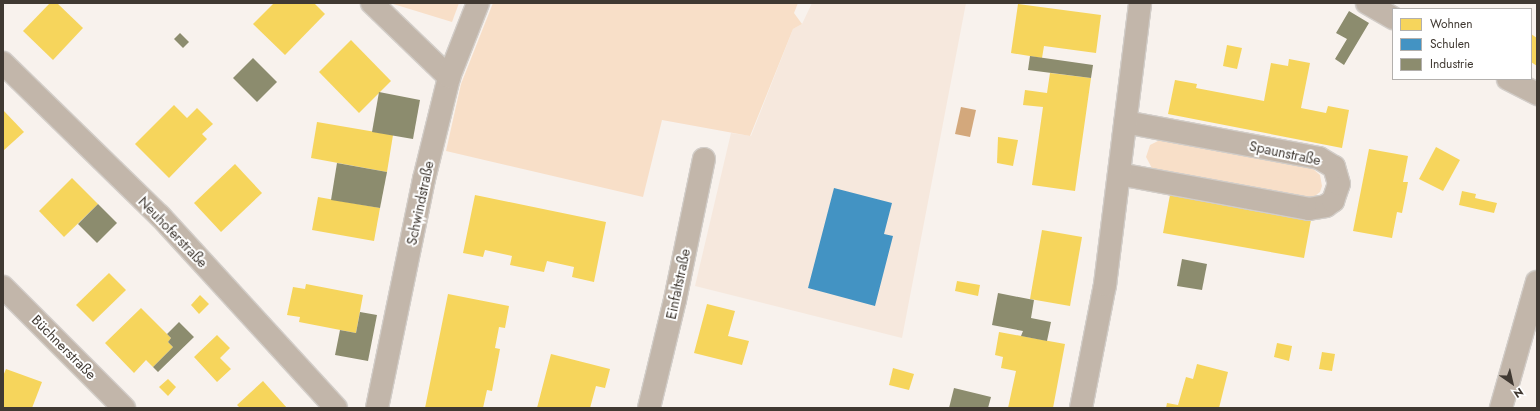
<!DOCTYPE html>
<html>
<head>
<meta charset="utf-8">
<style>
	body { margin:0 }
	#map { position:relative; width:1540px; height:411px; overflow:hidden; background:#f8f2ed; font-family:Jost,sans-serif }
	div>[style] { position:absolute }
	.built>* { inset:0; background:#f6e8dd }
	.green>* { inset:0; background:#f8dfc8 }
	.water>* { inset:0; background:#d3a87c }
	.homes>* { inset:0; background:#f6d55c }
	.schools>* { inset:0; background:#4393c3 }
	.industry>* { inset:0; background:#8c8c6e }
	.roads { filter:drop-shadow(1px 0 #d2cdc8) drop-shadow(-1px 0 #d2cdc8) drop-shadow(0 1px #d2cdc8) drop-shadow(0 -1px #d2cdc8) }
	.minor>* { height:22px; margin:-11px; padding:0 11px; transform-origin:11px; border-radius:11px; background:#c2b6aa }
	span { translate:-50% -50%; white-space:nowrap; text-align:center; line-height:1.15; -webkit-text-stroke:4px #fff; paint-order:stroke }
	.street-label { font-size:14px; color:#403932 }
	.frame { position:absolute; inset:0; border:4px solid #403932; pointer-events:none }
	.legend { position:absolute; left:1392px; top:8px; width:140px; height:72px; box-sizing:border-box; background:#fff; border:1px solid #b3b0ad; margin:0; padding:5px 7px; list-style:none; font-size:12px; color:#403932 }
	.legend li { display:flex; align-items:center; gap:8px; height:20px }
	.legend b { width:20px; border:1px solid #b3b0ad }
	.north { position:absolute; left:1492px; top:363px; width:40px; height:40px; -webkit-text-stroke:3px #fff; paint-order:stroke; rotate:146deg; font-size:11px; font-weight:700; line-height:16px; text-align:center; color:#403932 }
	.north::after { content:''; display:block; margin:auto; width:14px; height:18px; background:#403932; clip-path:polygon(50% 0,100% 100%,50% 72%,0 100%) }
</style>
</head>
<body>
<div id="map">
	<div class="built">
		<div style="clip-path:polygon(812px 3px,966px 3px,902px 338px,695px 286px,731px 133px,751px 136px,793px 29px,802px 24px)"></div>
	</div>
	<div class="green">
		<div style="clip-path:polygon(390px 3px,459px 3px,452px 22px)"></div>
		<div style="clip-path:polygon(493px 3px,798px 3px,794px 13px,802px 24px,793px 29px,750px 136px,662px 120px,643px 197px,446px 151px,461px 84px)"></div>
		<div style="clip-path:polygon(1160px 140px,1312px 168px,1320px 175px,1322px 186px,1320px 192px,1311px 199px,1154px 172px,1146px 157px,1150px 145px)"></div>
	</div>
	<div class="water">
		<div style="clip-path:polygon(961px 107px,976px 110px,970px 137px,955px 134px)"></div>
	</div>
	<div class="homes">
		<div style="clip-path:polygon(50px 3px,57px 3px,83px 28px,53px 60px,23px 31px)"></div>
		<div style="clip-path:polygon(274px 3px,314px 3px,325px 14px,285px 55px,253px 24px)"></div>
		<div style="clip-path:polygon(1018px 4px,1101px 15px,1096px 53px,1044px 46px,1042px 58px,1011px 53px)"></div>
		<div style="clip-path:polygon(1531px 34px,1537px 38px,1537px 66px,1531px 62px)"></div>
		<div style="clip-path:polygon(351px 40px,391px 81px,359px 113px,319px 72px)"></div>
		<div style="clip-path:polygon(1227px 45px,1242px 48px,1237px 69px,1223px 66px)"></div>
		<div style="clip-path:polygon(1289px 59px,1310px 63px,1301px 108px,1326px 113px,1328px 106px,1349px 110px,1342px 148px,1168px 114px,1175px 80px,1197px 84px,1196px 88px,1264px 101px,1271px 63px,1288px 66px)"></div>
		<div style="clip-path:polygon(1050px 73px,1091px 78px,1075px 191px,1032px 185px,1043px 107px,1023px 105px,1025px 90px,1047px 93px)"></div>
		<div style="clip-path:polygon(174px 105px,187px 118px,197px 108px,213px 124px,202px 134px,207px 139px,169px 178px,135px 144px)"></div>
		<div style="clip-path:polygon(3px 110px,24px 132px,3px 151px)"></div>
		<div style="clip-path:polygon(317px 122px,393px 135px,387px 172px,311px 158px)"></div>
		<div style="clip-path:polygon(998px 137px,1018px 140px,1013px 166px,997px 163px)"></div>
		<div style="clip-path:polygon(1436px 147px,1460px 160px,1443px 191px,1419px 179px)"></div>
		<div style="clip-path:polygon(1369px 149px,1408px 156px,1403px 182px,1408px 182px,1405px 198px,1402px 213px,1397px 212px,1392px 238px,1353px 231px)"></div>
		<div style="clip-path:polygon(235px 164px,262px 193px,221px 232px,194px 203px)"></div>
		<div style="clip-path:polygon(72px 178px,98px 204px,64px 237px,39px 211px)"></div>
		<div style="clip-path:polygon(1462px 191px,1476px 194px,1475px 198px,1497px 203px,1494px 213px,1459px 205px)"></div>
		<div style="clip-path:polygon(475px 195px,606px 222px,594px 282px,572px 277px,574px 267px,547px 261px,544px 272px,510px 265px,512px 256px,485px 250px,483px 257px,463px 253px)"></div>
		<div style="clip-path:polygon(1170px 195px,1311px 220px,1304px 258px,1163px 233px)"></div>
		<div style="clip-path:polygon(318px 197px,380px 208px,374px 241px,312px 230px)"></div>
		<div style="clip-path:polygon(1042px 230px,1082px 237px,1070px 306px,1030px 299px)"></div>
		<div style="clip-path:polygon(109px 273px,126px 290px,93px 322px,76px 305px)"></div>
		<div style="clip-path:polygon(957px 281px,980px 285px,978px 296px,955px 291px)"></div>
		<div style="clip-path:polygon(306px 284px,363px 295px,356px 333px,299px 322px,300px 317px,287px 315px,293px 287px,305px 289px)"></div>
		<div style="clip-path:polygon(448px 294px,509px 306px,505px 328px,499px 327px,495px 348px,500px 349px,492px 391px,487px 390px,483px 408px,425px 408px)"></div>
		<div style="clip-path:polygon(200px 295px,209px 304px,199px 314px,191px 305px)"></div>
		<div style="clip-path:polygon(707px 304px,735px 311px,728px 336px,749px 341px,742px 365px,694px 353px)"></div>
		<div style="clip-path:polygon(141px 308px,171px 338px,168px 342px,173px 347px,153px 367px,146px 360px,134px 373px,105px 343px)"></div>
		<div style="clip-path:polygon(999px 332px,1065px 344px,1053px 408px,1008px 408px,1016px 371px,1001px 368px,1003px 357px,995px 355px)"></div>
		<div style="clip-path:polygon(217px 335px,230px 348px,220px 358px,231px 369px,217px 382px,194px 357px)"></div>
		<div style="clip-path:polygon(1277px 343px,1292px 346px,1289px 361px,1274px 357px)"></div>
		<div style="clip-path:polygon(1322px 352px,1335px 354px,1332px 371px,1319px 369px)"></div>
		<div style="clip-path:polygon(551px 354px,610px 369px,605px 388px,596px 386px,590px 408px,537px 408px)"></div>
		<div style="clip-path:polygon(1197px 364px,1228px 372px,1219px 408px,1166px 408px,1167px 403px,1178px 405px,1186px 377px,1193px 379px)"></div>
		<div style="clip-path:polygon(893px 368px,914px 374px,909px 390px,889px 385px)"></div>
		<div style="clip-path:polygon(6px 369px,42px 382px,32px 408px,3px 408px,3px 376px)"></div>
		<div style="clip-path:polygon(168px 379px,176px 387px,168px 396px,159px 387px)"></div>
		<div style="clip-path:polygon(263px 381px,287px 408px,240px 408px,237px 405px)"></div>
	</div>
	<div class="schools">
		<div style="clip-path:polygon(834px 188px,892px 203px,884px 234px,893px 236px,875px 306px,808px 288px)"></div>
	</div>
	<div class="industry">
		<div style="clip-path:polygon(1349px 11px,1369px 23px,1344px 65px,1335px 59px,1347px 39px,1336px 33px)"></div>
		<div style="clip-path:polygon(180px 33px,189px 42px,183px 48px,174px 39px)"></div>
		<div style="clip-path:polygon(1030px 56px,1093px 65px,1091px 78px,1028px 70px)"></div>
		<div style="clip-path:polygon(253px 58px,277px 82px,257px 102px,233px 78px)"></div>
		<div style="clip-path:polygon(379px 92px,420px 100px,413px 139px,372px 132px)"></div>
		<div style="clip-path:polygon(337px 163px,387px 172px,380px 208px,331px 200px)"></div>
		<div style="clip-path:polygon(98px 204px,117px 223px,97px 243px,78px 224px)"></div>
		<div style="clip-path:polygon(1182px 259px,1207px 264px,1202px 290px,1177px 286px)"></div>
		<div style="clip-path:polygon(998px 293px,1034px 300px,1031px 318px,1051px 322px,1047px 341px,1021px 336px,1023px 331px,992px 325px)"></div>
		<div style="clip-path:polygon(360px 312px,377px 315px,368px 361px,335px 355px,340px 330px,356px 333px)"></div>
		<div style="clip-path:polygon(179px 322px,194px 337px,158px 372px,153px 367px,173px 347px,168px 342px,171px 338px,167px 334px)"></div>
		<div style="clip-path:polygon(954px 388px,991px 397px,988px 408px,949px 408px)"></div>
	</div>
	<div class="roads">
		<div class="minor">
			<div style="left:372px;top:3px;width:107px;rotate:43.9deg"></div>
			<div style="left:1367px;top:3px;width:30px;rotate:30deg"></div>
			<div style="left:3px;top:63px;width:219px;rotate:44.3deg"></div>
			<div style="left:160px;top:216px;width:260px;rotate:47.5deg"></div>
			<div style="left:1508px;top:79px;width:33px;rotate:27deg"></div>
			<div style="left:1119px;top:174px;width:193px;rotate:10.4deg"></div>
			<div style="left:1309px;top:209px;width:17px;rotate:-10deg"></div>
			<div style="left:1326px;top:206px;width:9px;rotate:-36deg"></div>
			<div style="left:1333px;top:201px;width:18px;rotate:-71deg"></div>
			<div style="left:1339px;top:184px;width:18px;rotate:-106deg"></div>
			<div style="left:1334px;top:167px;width:17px;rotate:-149deg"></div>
			<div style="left:1319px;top:158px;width:197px;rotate:-169.5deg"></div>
			<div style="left:3px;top:287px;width:171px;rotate:45deg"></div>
			<div style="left:377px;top:408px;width:234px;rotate:-78.4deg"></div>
			<div style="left:424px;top:179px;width:105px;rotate:-76.2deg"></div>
			<div style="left:449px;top:77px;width:79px;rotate:-68.6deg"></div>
			<div style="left:649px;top:408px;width:111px;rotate:-76.5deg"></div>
			<div style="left:675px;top:300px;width:144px;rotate:-78.4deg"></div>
			<div style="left:1081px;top:408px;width:125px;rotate:-79deg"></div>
			<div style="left:1105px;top:285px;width:284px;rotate:-82.9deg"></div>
			<div style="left:1501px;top:408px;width:131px;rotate:-74.1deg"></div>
		</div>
	</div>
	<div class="street-label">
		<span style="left:1285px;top:153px;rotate:12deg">Spaunstraße</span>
		<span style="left:420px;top:203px;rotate:-78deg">Schwindstraße</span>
		<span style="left:173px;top:232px;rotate:46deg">Neuhoferstraße</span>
		<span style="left:678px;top:284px;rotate:-78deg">Einfaltstraße</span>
		<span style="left:64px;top:347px;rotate:45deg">Büchnerstraße</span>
	</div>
	<div class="frame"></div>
	<ul class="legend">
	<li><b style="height:11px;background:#f6d55c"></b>Wohnen</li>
	<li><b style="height:11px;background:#4393c3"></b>Schulen</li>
	<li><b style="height:11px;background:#8c8c6e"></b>Industrie</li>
	</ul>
	<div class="north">N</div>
</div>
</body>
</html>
